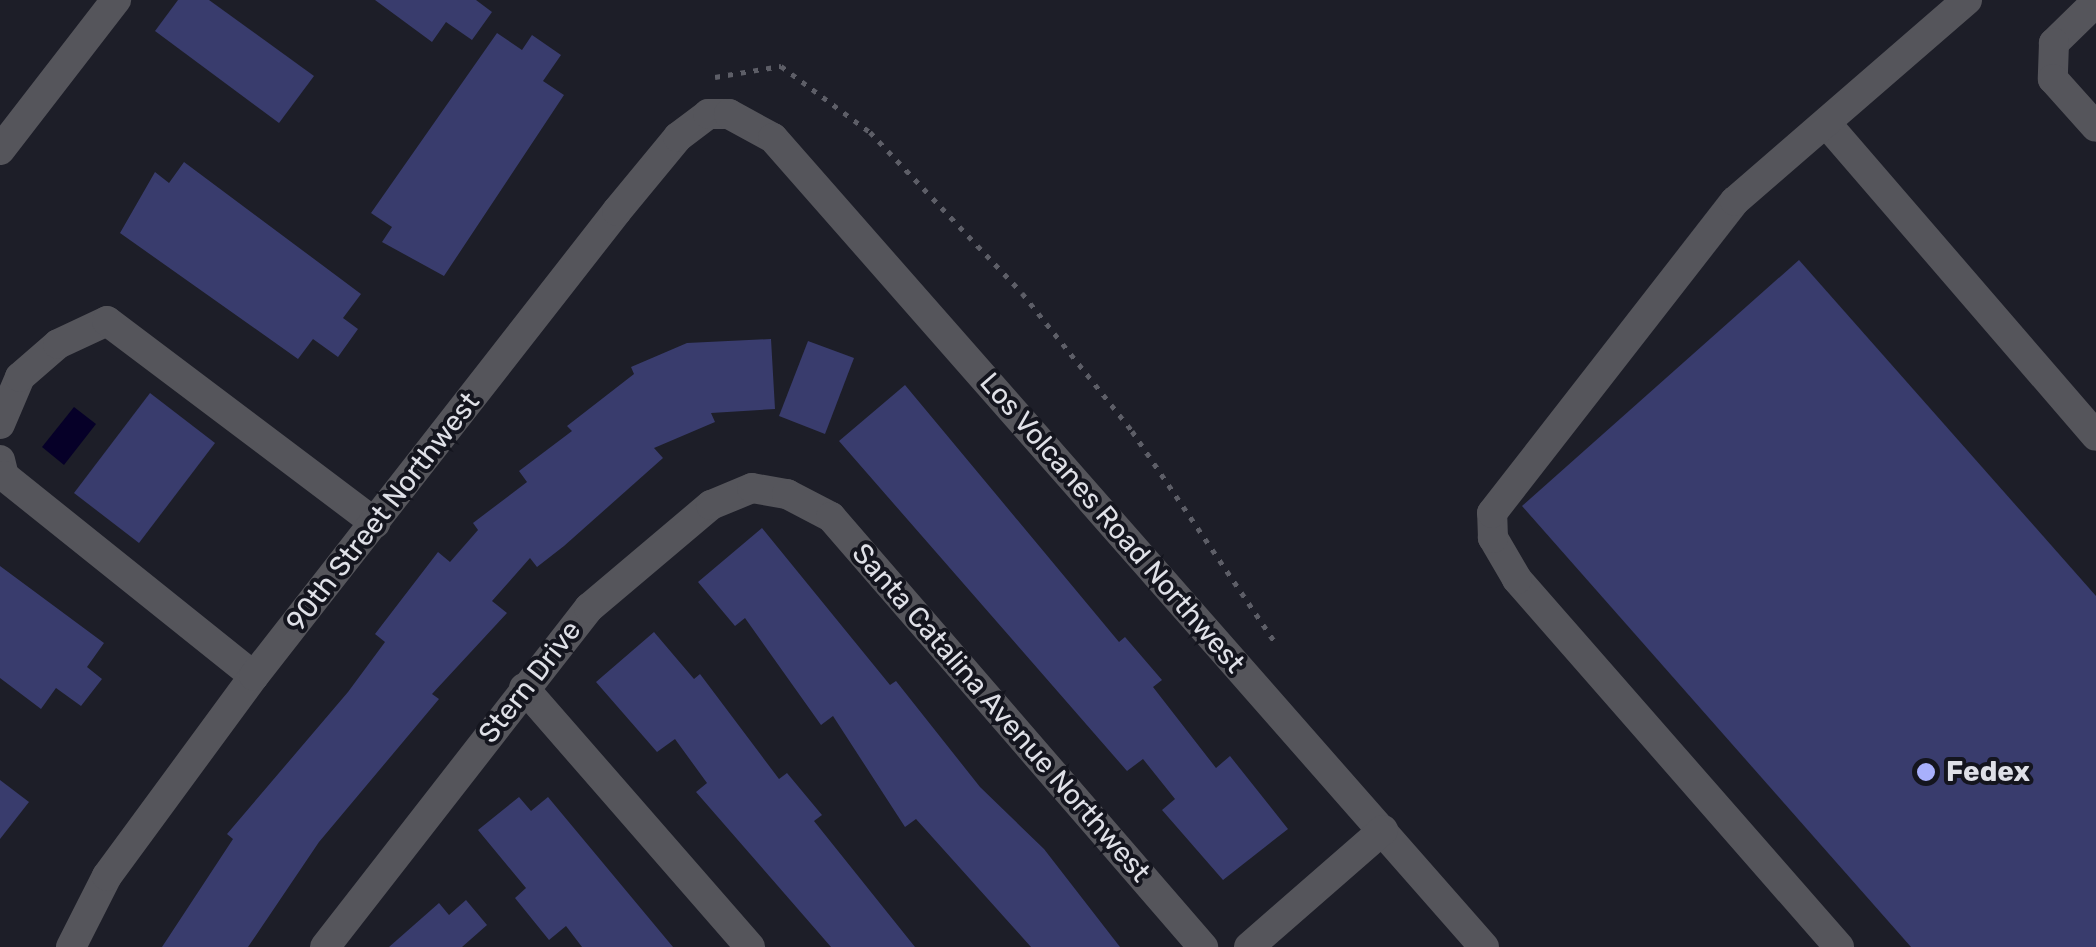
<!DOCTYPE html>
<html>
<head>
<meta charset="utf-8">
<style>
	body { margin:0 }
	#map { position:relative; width:2096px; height:947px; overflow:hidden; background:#1d1e28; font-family:Rubik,sans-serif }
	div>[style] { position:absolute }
	.water>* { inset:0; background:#060028 }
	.building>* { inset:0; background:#393c6d }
	.path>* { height:5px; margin-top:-2.5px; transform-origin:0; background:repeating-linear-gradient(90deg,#5d5e67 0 5px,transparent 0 13px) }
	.minor>* { height:30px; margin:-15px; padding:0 15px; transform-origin:15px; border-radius:15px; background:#55555b }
	.dots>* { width:28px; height:28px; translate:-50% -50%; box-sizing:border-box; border:5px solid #14151e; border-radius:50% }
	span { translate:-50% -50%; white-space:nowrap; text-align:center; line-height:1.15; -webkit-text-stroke:8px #14151e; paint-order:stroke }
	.street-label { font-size:28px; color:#dfe0e7 }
	.poi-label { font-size:28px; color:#dfe0e7; font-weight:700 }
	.left { translate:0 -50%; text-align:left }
</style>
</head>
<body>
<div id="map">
	<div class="water">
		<div style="clip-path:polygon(74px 407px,96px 424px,64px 465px,42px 447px)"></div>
	</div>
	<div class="building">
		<div style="clip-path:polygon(178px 0,209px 0,314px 76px,279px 123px,155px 31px)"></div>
		<div style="clip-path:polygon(375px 0,476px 0,492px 12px,472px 40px,446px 22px,432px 42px)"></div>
		<div style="clip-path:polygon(497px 33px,522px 50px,532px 35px,561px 55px,543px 81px,564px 95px,444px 276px,382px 242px,392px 227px,371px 213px)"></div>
		<div style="clip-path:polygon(184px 162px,361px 294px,343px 318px,358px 329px,338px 357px,313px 339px,298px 359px,120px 233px,155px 172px,169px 183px)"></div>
		<div style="clip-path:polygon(1799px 260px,2096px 596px,2096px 947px,1911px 947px,1522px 506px)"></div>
		<div style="clip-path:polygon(771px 339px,775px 409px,711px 413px,715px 422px,654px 448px,663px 458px,564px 546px,537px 567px,530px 558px,492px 601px,507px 613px,432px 694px,439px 699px,319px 842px,248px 947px,162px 947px,233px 839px,227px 834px,348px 692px,385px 642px,375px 634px,438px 552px,450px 562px,478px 530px,473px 523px,527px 482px,519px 471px,572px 431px,567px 426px,634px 374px,631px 367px,687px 343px)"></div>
		<div style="clip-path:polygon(808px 341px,854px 358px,825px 434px,779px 416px)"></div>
		<div style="clip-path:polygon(905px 385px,1119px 642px,1125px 637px,1162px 680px,1153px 687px,1216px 768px,1230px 756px,1288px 829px,1223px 880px,1162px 810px,1175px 799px,1143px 759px,1127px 771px,839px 441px)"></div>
		<div style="clip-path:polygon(150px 393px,215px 443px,139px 543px,74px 493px)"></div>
		<div style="clip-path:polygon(762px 528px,890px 685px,896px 681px,980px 787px,1044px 849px,1120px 947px,1031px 947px,916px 819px,905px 827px,833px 716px,821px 725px,745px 618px,735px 626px,698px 582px)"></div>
		<div style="clip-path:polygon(0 566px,104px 643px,87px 667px,102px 679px,81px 706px,56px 688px,41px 709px,0 678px)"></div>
		<div style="clip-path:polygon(654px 632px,694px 679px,700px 674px,779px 779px,787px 773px,822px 815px,814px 821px,915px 947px,831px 947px,696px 792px,707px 783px,675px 739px,657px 752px,596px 682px)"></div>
		<div style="clip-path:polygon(0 780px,29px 802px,0 839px)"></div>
		<div style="clip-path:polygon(519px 797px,531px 811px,548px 797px,673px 947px,582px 947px,566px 926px,549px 940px,515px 898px,526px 888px,478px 830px)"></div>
		<div style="clip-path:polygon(466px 900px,487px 925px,462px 947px,389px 947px,439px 903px,449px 915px)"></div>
	</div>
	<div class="path">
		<div style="left:715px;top:77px;width:67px;rotate:-9.5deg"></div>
		<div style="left:781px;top:66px;width:111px;rotate:36.6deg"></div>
		<div style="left:870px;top:132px;width:221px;rotate:46.6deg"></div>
		<div style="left:1022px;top:293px;width:176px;rotate:51.4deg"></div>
		<div style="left:1132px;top:431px;width:257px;rotate:55.9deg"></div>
	</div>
	<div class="minor">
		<div style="left:2096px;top:2px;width:59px;rotate:135.7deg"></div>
		<div style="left:2054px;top:43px;width:36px;rotate:92deg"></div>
		<div style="left:2053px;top:79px;width:64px;rotate:48.1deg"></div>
		<div style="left:1826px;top:123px;width:413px;rotate:49.2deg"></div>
		<div style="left:0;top:150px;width:190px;rotate:-52.3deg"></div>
		<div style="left:0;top:424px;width:51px;rotate:-66.9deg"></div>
		<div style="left:20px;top:377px;width:50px;rotate:-41deg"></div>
		<div style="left:58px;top:344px;width:54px;rotate:-25.1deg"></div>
		<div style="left:107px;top:321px;width:336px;rotate:37deg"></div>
		<div style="left:0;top:460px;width:16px;rotate:76deg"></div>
		<div style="left:4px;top:476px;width:320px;rotate:38.7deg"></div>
		<div style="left:524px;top:688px;width:344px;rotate:48.9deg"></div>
		<div style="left:71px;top:947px;width:80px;rotate:-63.1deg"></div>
		<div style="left:107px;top:876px;width:248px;rotate:-53.7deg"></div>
		<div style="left:254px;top:676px;width:590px;rotate:-52.02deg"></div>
		<div style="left:617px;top:211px;width:96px;rotate:-50.5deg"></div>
		<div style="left:678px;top:137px;width:38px;rotate:-37deg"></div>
		<div style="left:708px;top:114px;width:21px"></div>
		<div style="left:729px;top:114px;width:50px;rotate:28.6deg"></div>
		<div style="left:773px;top:138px;width:1077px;rotate:48.69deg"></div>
		<div style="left:325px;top:947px;width:430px;rotate:-52.1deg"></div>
		<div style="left:589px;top:608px;width:160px;rotate:-40.2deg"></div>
		<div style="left:711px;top:505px;width:44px;rotate:-22.5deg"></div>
		<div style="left:752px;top:488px;width:36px;rotate:10deg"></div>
		<div style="left:787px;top:494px;width:50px;rotate:27.6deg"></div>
		<div style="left:831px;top:517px;width:569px;rotate:49.14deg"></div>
		<div style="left:1249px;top:947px;width:178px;rotate:-41.1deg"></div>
		<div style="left:1839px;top:947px;width:489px;rotate:-131.2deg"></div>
		<div style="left:1517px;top:579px;width:48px;rotate:-120.3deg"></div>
		<div style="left:1493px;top:538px;width:25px;rotate:-92deg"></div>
		<div style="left:1492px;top:513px;width:395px;rotate:-52.1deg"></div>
		<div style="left:1735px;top:201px;width:307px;rotate:-40.9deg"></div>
	</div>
	<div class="dots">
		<div style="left:1926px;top:772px;background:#a8b0fc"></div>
	</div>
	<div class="street-label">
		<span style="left:383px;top:512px;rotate:-52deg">90th Street Northwest</span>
		<span style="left:1112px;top:523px;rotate:49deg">Los Volcanes Road Northwest</span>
		<span style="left:530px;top:682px;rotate:-52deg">Stern Drive</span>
		<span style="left:1001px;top:713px;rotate:49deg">Santa Catalina Avenue Northwest</span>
	</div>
	<div class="poi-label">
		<span class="left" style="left:1946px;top:772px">Fedex</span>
	</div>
</div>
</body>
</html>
